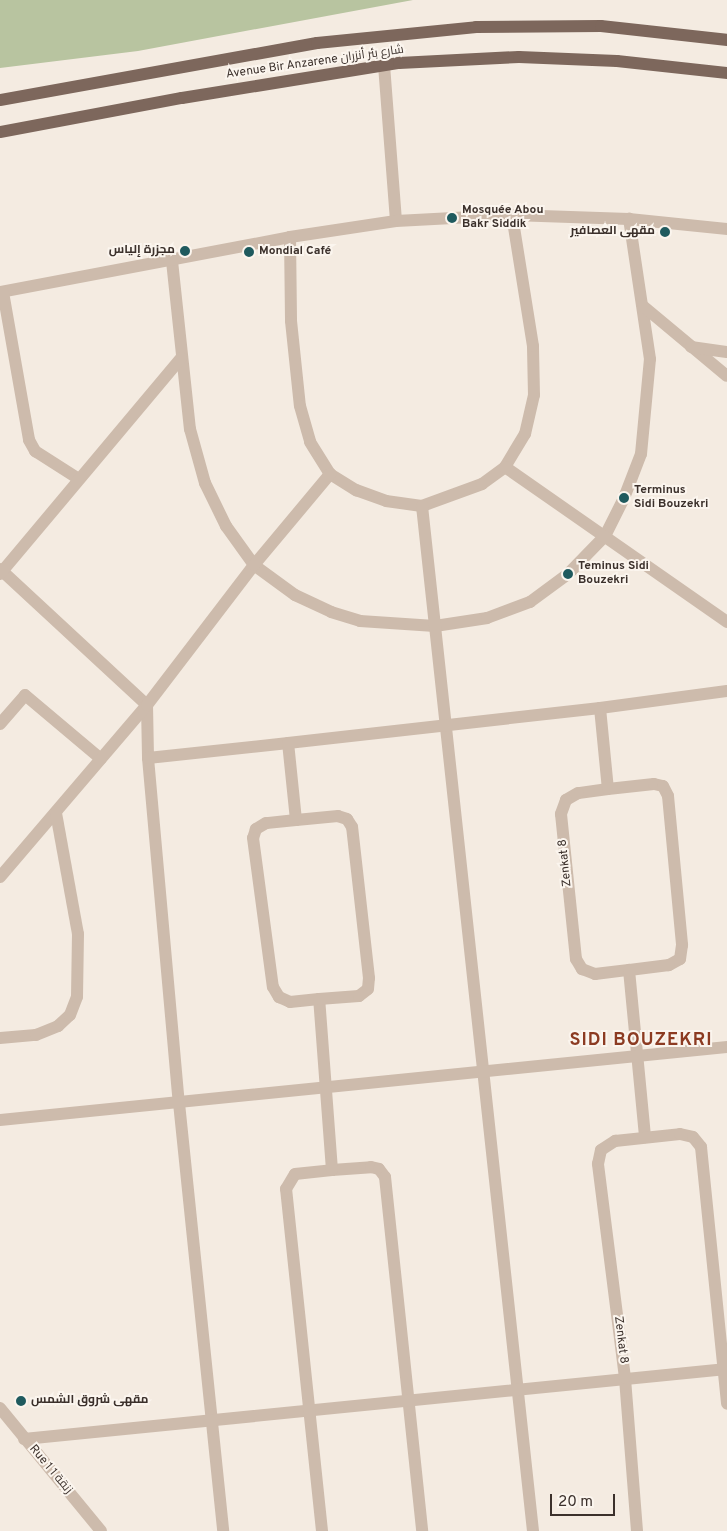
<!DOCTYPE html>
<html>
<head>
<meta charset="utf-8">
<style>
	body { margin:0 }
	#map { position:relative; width:727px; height:1531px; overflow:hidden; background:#f4ebe1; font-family:Overpass,Cairo,sans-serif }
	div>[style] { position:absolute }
	.green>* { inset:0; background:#b8c4a0 }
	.minor>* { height:12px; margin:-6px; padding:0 6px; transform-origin:6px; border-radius:6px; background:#cdbbac }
	.tertiary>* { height:12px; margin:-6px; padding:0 6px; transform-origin:6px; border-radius:6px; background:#cdbbac }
	.primary>* { height:12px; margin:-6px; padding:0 6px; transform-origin:6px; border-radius:6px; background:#7d675c }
	.dots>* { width:14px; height:14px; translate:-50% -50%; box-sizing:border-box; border:2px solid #fbf5ee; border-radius:50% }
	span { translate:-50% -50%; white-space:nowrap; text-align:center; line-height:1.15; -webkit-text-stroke:4px #fbf5ee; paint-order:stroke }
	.street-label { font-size:12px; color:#3b302b }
	.poi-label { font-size:12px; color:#3b302b; font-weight:700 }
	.left { translate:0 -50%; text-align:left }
	.right { translate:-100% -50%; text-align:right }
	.district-label { font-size:18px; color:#8c3b22; font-weight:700; letter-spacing:1px }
	.scale { position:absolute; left:550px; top:1494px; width:65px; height:22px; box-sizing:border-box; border:2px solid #3b302b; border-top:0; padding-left:6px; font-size:15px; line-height:18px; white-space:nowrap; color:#3b302b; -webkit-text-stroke:4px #fbf5ee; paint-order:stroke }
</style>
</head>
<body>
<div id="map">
	<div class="green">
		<div style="clip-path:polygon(0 0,413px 0,138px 51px,0 68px)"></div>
	</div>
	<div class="minor">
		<div style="left:384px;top:65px;width:156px;rotate:85.6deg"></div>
		<div style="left:290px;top:237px;width:84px;rotate:89.3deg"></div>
		<div style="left:291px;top:321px;width:85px;rotate:84deg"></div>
		<div style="left:300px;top:406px;width:37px;rotate:74deg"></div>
		<div style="left:310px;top:442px;width:38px;rotate:58deg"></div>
		<div style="left:330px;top:474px;width:31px;rotate:32deg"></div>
		<div style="left:356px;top:490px;width:32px;rotate:20deg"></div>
		<div style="left:386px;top:501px;width:36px;rotate:8deg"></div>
		<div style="left:422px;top:506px;width:64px;rotate:-20.1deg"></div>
		<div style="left:482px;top:484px;width:29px;rotate:-36deg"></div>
		<div style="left:505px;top:467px;width:39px;rotate:-59deg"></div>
		<div style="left:525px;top:434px;width:40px;rotate:-77deg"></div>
		<div style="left:534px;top:395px;width:49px;rotate:-91.2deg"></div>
		<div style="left:533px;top:346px;width:133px;rotate:-99.1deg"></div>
		<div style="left:172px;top:261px;width:169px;rotate:83.9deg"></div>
		<div style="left:190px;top:429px;width:56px;rotate:74.5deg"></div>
		<div style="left:205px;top:483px;width:48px;rotate:64deg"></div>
		<div style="left:226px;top:526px;width:48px;rotate:54.3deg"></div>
		<div style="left:254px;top:565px;width:51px;rotate:36.2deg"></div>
		<div style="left:295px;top:595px;width:40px;rotate:25deg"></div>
		<div style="left:331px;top:612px;width:30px;rotate:17deg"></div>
		<div style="left:360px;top:621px;width:75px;rotate:3.8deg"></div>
		<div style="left:435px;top:626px;width:53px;rotate:-8.7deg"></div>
		<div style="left:487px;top:618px;width:46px;rotate:-20.4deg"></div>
		<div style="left:530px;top:602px;width:47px;rotate:-36.4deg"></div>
		<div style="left:568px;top:574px;width:53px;rotate:-45.8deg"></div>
		<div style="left:605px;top:536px;width:42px;rotate:-63.4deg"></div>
		<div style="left:624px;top:498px;width:47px;rotate:-68.9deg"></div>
		<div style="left:641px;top:454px;width:95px;rotate:-84.6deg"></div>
		<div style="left:650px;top:359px;width:142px;rotate:-98.5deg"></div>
		<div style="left:0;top:292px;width:295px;rotate:-10.7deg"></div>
		<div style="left:290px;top:237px;width:107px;rotate:-8.6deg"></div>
		<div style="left:396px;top:221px;width:116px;rotate:-3deg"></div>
		<div style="left:512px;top:215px;width:117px;rotate:2deg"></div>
		<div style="left:629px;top:219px;width:99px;rotate:5.8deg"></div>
		<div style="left:3px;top:292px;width:150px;rotate:80deg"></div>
		<div style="left:29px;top:440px;width:13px;rotate:61deg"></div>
		<div style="left:35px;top:451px;width:52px;rotate:32.5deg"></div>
		<div style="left:643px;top:306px;width:109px;rotate:39.8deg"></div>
		<div style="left:691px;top:347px;width:36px;rotate:8deg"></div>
		<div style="left:505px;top:467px;width:271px;rotate:34.9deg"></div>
		<div style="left:422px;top:506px;width:1031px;rotate:83.82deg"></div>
		<div style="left:0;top:569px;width:200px;rotate:42.8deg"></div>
		<div style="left:147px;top:705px;width:53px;rotate:88.9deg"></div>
		<div style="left:148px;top:758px;width:346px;rotate:84.9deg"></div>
		<div style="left:179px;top:1103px;width:430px;rotate:84.1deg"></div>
		<div style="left:0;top:574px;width:282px;rotate:-50deg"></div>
		<div style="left:600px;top:708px;width:128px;rotate:-7.6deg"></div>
		<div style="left:0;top:724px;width:38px;rotate:-49deg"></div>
		<div style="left:25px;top:695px;width:99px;rotate:40.1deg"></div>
		<div style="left:148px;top:758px;width:141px;rotate:-6.1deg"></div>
		<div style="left:608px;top:789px;width:30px;rotate:172deg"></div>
		<div style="left:578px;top:793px;width:14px;rotate:150deg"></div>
		<div style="left:566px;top:800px;width:15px;rotate:110deg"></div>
		<div style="left:561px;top:814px;width:146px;rotate:84.1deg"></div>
		<div style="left:576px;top:959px;width:12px;rotate:59deg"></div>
		<div style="left:582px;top:969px;width:14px;rotate:21deg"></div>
		<div style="left:595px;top:974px;width:34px;rotate:-7deg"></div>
		<div style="left:629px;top:970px;width:168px;rotate:84.5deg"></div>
		<div style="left:296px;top:820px;width:30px;rotate:174deg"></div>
		<div style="left:266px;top:823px;width:12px;rotate:149deg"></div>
		<div style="left:256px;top:829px;width:9px;rotate:108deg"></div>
		<div style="left:253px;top:838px;width:150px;rotate:82.4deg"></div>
		<div style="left:273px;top:987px;width:12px;rotate:59deg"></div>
		<div style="left:279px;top:997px;width:12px;rotate:24deg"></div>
		<div style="left:290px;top:1002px;width:29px;rotate:-6deg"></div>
		<div style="left:0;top:877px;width:226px;rotate:-49.5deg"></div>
		<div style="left:147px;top:705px;width:176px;rotate:-52.6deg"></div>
		<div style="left:254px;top:565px;width:119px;rotate:-50.1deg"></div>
		<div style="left:0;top:1038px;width:36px;rotate:-5deg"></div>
		<div style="left:36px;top:1035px;width:24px;rotate:-22deg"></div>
		<div style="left:58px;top:1026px;width:16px;rotate:-43deg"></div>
		<div style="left:70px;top:1015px;width:19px;rotate:-69deg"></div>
		<div style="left:77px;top:997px;width:63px;rotate:-89.1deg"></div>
		<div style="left:78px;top:934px;width:123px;rotate:-100.3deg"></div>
		<div style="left:0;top:1120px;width:731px;rotate:-5.73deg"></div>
		<div style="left:332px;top:1170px;width:39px;rotate:-4deg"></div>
		<div style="left:371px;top:1167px;width:8px;rotate:14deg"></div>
		<div style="left:379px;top:1169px;width:10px;rotate:53deg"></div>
		<div style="left:385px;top:1177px;width:356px;rotate:84deg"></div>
		<div style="left:24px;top:1439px;width:706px;rotate:-5.69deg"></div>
		<div style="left:322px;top:1531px;width:344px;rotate:-96deg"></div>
		<div style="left:286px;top:1189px;width:17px;rotate:-59deg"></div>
		<div style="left:295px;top:1174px;width:37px;rotate:-6deg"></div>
		<div style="left:332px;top:1170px;width:171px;rotate:-94.3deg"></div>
		<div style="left:319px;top:999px;width:40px;rotate:-4.3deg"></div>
		<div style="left:359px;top:996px;width:11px;rotate:-38deg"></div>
		<div style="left:368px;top:989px;width:11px;rotate:-85deg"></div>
		<div style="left:369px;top:978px;width:152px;rotate:-96.4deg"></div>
		<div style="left:352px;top:827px;width:9px;rotate:-122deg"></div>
		<div style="left:347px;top:819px;width:9px;rotate:-162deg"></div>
		<div style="left:338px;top:816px;width:42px;rotate:174.6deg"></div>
		<div style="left:296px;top:820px;width:77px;rotate:-95.9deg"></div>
		<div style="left:288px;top:743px;width:314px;rotate:-6.4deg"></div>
		<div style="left:600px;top:708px;width:81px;rotate:84.4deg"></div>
		<div style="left:608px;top:789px;width:46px;rotate:-6.2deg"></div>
		<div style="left:654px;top:784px;width:9px;rotate:13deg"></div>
		<div style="left:663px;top:786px;width:11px;rotate:63deg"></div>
		<div style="left:668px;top:796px;width:150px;rotate:84.6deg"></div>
		<div style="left:682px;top:945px;width:14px;rotate:98deg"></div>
		<div style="left:680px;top:959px;width:13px;rotate:151deg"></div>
		<div style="left:669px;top:965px;width:40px;rotate:172.9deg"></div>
		<div style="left:637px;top:1531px;width:153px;rotate:-94.5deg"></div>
		<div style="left:625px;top:1378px;width:216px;rotate:-97.2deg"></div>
		<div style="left:598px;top:1164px;width:14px;rotate:-78deg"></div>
		<div style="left:601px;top:1150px;width:17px;rotate:-33deg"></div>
		<div style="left:615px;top:1141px;width:65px;rotate:-6.1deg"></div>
		<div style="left:680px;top:1134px;width:13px;rotate:13deg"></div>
		<div style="left:693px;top:1137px;width:13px;rotate:51deg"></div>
		<div style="left:701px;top:1147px;width:258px;rotate:84.2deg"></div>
	</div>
	<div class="tertiary">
		<div style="left:0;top:1408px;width:159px;rotate:50.6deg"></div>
	</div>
	<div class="primary">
		<div style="left:0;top:100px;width:322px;rotate:-10.2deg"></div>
		<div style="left:317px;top:43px;width:160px;rotate:-5.7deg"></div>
		<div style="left:476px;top:27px;width:125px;rotate:-0.5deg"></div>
		<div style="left:601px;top:26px;width:127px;rotate:6.3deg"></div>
		<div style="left:0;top:132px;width:185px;rotate:-10.6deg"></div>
		<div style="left:182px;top:98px;width:220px;rotate:-9.2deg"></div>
		<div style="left:399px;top:63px;width:120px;rotate:-2.9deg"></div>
		<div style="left:519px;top:57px;width:98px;rotate:2.3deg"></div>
		<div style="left:617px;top:61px;width:111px;rotate:6.2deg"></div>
	</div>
	<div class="dots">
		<div style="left:452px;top:218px;background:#1f5a5e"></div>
		<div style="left:665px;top:232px;background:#1f5a5e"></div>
		<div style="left:185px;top:251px;background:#1f5a5e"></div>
		<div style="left:249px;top:252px;background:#1f5a5e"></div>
		<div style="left:624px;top:498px;background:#1f5a5e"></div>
		<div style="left:568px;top:574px;background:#1f5a5e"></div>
		<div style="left:21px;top:1401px;background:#1f5a5e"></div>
	</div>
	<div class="street-label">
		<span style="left:315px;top:63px;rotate:-8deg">Avenue Bir Anzarene شارع بئر أنزران</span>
		<span style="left:566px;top:863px;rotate:-96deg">Zenkat 8</span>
		<span style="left:620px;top:1340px;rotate:83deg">Zenkat 8</span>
		<span style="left:50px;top:1470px;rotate:50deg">Rue 1 زنقة 1</span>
	</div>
	<div class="poi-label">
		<span class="left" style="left:462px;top:218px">Mosquée Abou<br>Bakr Siddik</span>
		<span class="right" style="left:655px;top:232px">مقهى العصافير</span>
		<span class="right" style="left:175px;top:251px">مجزرة إلياس</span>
		<span class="left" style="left:259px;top:252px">Mondial Café</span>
		<span class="left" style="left:634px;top:498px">Terminus<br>Sidi Bouzekri</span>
		<span class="left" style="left:578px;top:574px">Teminus Sidi<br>Bouzekri</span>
		<span class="left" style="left:31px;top:1401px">مقهى شروق الشمس</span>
	</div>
	<div class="district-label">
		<span style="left:641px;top:1041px">SIDI BOUZEKRI</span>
	</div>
	<div class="scale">20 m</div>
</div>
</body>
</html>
